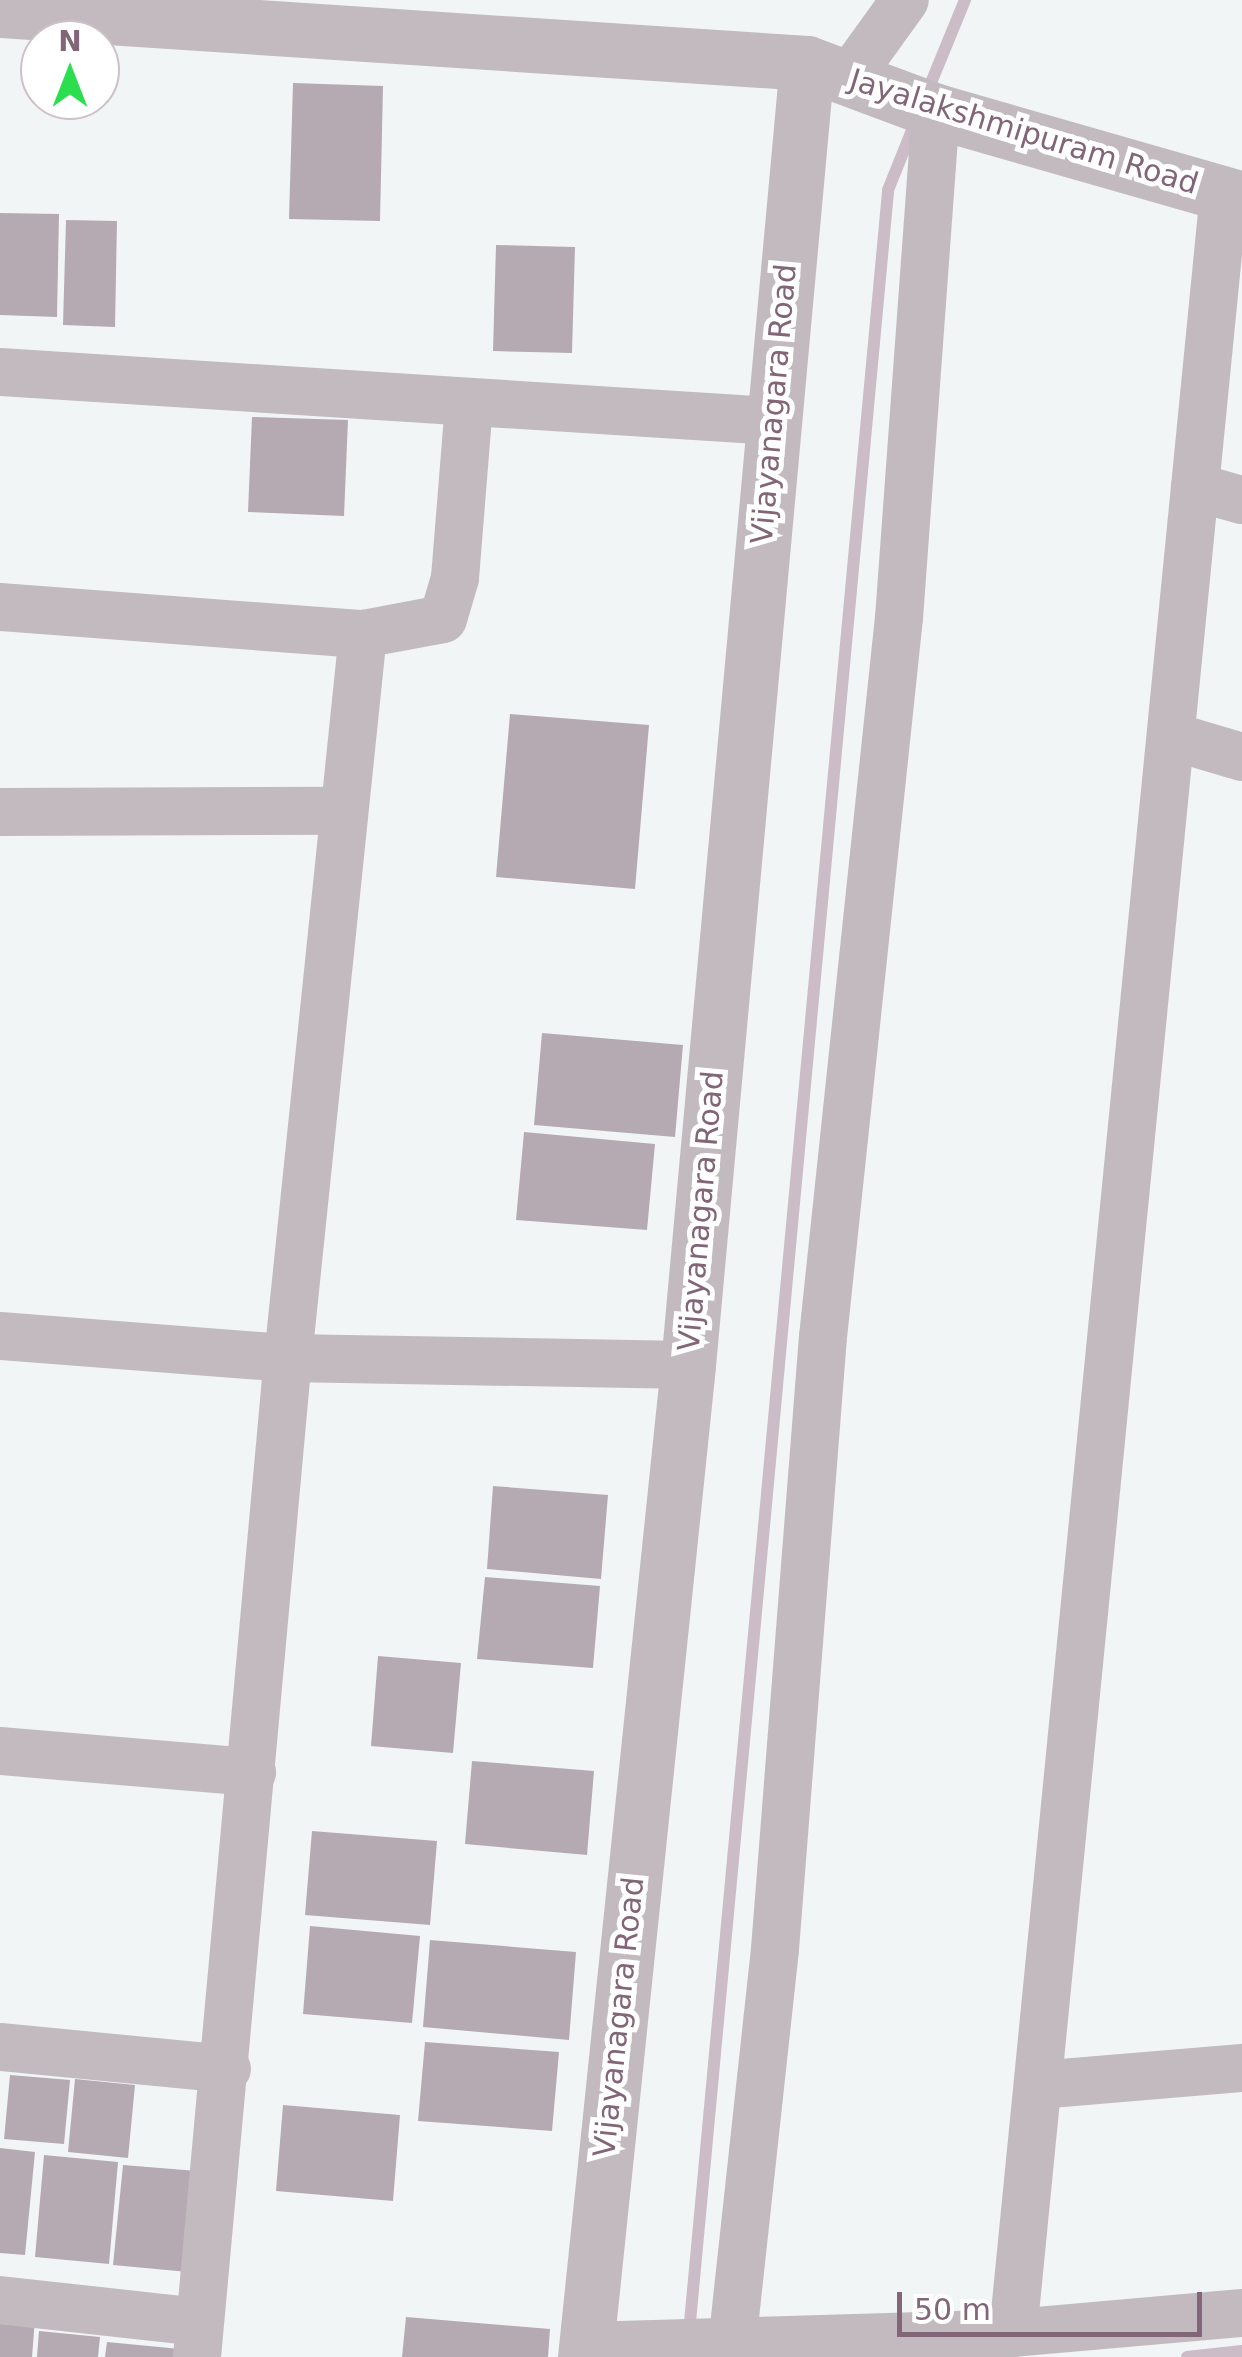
<!DOCTYPE html>
<html>
<head>
<meta charset="utf-8">
<style>
	body { margin:0 }
	#map { position:relative; width:1242px; height:2357px; overflow:hidden; background:#f2f5f5; font-family:"DejaVu Sans",sans-serif }
	div>[style] { position:absolute }
	.stream>* { height:12px; margin:-6px; padding:0 6px; transform-origin:6px; border-radius:6px; background:#cbbcc8 }
	.building>* { inset:0; background:#b6aab2 }
	.minor>* { height:48px; margin:-24px; padding:0 24px; transform-origin:24px; border-radius:24px; background:#c2babf }
	.tertiary>* { height:55px; margin:-27.5px; padding:0 27.5px; transform-origin:27.5px; border-radius:27.5px; background:#c2babf }
	span { translate:-50% -50%; white-space:nowrap; text-align:center; line-height:1.15; -webkit-text-stroke:10px #fff; paint-order:stroke }
	.street-label { font-size:30px; color:#826576 }
	.north { position:absolute; left:20px; top:20px; width:100px; height:100px; box-sizing:border-box; background:#fff; border:2px solid #cdc1c8; border-radius:50%; rotate:0deg; font-size:28px; font-weight:700; line-height:40px; text-align:center; color:#826576 }
	.north::after { content:''; display:block; margin:auto; width:35px; height:45px; background:#2ade50; clip-path:polygon(50% 0,100% 100%,50% 72%,0 100%) }
	.scale { position:absolute; left:897px; top:2292px; width:305px; height:45px; box-sizing:border-box; border:5px solid #826576; border-top:0; padding-left:12px; font-size:30px; line-height:35px; white-space:nowrap; color:#826576; -webkit-text-stroke:8px #fff; paint-order:stroke }
</style>
</head>
<body>
<div id="map">
	<div class="stream">
		<div style="left:926px;top:95px;width:103px;rotate:-67.7deg"></div>
		<div style="left:689px;top:2333px;width:2152px;rotate:-84.69deg"></div>
		<div style="left:888px;top:190px;width:72px;rotate:-68.1deg"></div>
		<div style="left:1187px;top:2357px;width:55px;rotate:-6.2deg"></div>
	</div>
	<div class="building">
		<div style="clip-path:polygon(293px 83px,383px 86px,380px 221px,289px 219px)"></div>
		<div style="clip-path:polygon(0 213px,59px 214px,57px 317px,0 315px)"></div>
		<div style="clip-path:polygon(66px 220px,117px 221px,115px 327px,63px 325px)"></div>
		<div style="clip-path:polygon(496px 245px,575px 247px,572px 353px,493px 351px)"></div>
		<div style="clip-path:polygon(252px 417px,348px 420px,344px 516px,248px 512px)"></div>
		<div style="clip-path:polygon(510px 714px,649px 725px,635px 889px,496px 877px)"></div>
		<div style="clip-path:polygon(542px 1033px,683px 1045px,675px 1137px,534px 1125px)"></div>
		<div style="clip-path:polygon(524px 1132px,655px 1144px,647px 1230px,516px 1220px)"></div>
		<div style="clip-path:polygon(493px 1486px,608px 1495px,601px 1579px,487px 1569px)"></div>
		<div style="clip-path:polygon(485px 1577px,600px 1586px,593px 1668px,477px 1659px)"></div>
		<div style="clip-path:polygon(378px 1656px,461px 1663px,453px 1753px,371px 1746px)"></div>
		<div style="clip-path:polygon(472px 1761px,594px 1771px,587px 1855px,465px 1844px)"></div>
		<div style="clip-path:polygon(312px 1831px,437px 1841px,430px 1925px,305px 1915px)"></div>
		<div style="clip-path:polygon(310px 1926px,420px 1936px,412px 2023px,303px 2014px)"></div>
		<div style="clip-path:polygon(430px 1940px,576px 1952px,569px 2040px,423px 2027px)"></div>
		<div style="clip-path:polygon(425px 2042px,559px 2052px,552px 2131px,418px 2121px)"></div>
		<div style="clip-path:polygon(10px 2075px,70px 2080px,64px 2144px,4px 2139px)"></div>
		<div style="clip-path:polygon(75px 2079px,135px 2085px,128px 2158px,68px 2152px)"></div>
		<div style="clip-path:polygon(283px 2105px,400px 2115px,393px 2201px,276px 2191px)"></div>
		<div style="clip-path:polygon(0 2148px,35px 2152px,25px 2255px,0 2253px)"></div>
		<div style="clip-path:polygon(44px 2155px,118px 2162px,109px 2264px,35px 2257px)"></div>
		<div style="clip-path:polygon(123px 2165px,197px 2171px,188px 2272px,113px 2265px)"></div>
		<div style="clip-path:polygon(0 2316px,35px 2319px,32px 2357px,0 2357px)"></div>
		<div style="clip-path:polygon(406px 2317px,550px 2329px,548px 2357px,402px 2357px)"></div>
		<div style="clip-path:polygon(39px 2331px,100px 2337px,98px 2357px,37px 2357px)"></div>
		<div style="clip-path:polygon(107px 2342px,180px 2349px,179px 2357px,105px 2357px)"></div>
	</div>
	<div class="minor">
		<div style="left:848px;top:79px;width:97px;rotate:-54.2deg"></div>
		<div style="left:0;top:372px;width:774px;rotate:3.63deg"></div>
		<div style="left:1195px;top:487px;width:49px;rotate:15.5deg"></div>
		<div style="left:0;top:607px;width:364px;rotate:4.3deg"></div>
		<div style="left:363px;top:634px;width:81px;rotate:-10.6deg"></div>
		<div style="left:443px;top:619px;width:43px;rotate:-73.7deg"></div>
		<div style="left:455px;top:578px;width:175px;rotate:-85.4deg"></div>
		<div style="left:1171px;top:736px;width:74px;rotate:16.5deg"></div>
		<div style="left:0;top:812px;width:343px;rotate:-0.2deg"></div>
		<div style="left:0;top:1336px;width:289px;rotate:4.4deg"></div>
		<div style="left:288px;top:1358px;width:400px;rotate:1deg"></div>
		<div style="left:0;top:1751px;width:253px;rotate:4.8deg"></div>
		<div style="left:0;top:2047px;width:228px;rotate:5.5deg"></div>
		<div style="left:1038px;top:2085px;width:205px;rotate:-4.8deg"></div>
		<div style="left:0;top:2300px;width:201px;rotate:6.3deg"></div>
		<div style="left:1013px;top:2333px;width:2150px;rotate:-84.37deg"></div>
		<div style="left:732px;top:2345px;width:398px;rotate:-83.8deg"></div>
		<div style="left:775px;top:1949px;width:614px;rotate:-85.52deg"></div>
		<div style="left:823px;top:1337px;width:723px;rotate:-83.97deg"></div>
		<div style="left:899px;top:618px;width:508px;rotate:-85.83deg"></div>
		<div style="left:585px;top:2346px;width:428px;rotate:-1.7deg"></div>
		<div style="left:1013px;top:2333px;width:230px;rotate:-5deg"></div>
		<div style="left:197px;top:2357px;width:1003px;rotate:-84.8deg"></div>
		<div style="left:288px;top:1358px;width:728px;rotate:-84.09deg"></div>
	</div>
	<div class="tertiary">
		<div style="left:0;top:10px;width:809px;rotate:3.76deg"></div>
		<div style="left:807px;top:63px;width:138px;rotate:20.4deg"></div>
		<div style="left:936px;top:111px;width:318px;rotate:16deg"></div>
		<div style="left:585px;top:2357px;width:997px;rotate:-84.07deg"></div>
		<div style="left:688px;top:1365px;width:1307px;rotate:-84.78deg"></div>
	</div>
	<div class="street-label">
		<span style="left:1024px;top:132px;rotate:17deg">Jayalakshmipuram Road</span>
		<span style="left:774px;top:404px;rotate:-85deg">Vijayanagara Road</span>
		<span style="left:701px;top:1211px;rotate:-85deg">Vijayanagara Road</span>
		<span style="left:619px;top:2017px;rotate:-84deg">Vijayanagara Road</span>
	</div>
	<div class="north">N</div>
	<div class="scale">50 m</div>
</div>
</body>
</html>
